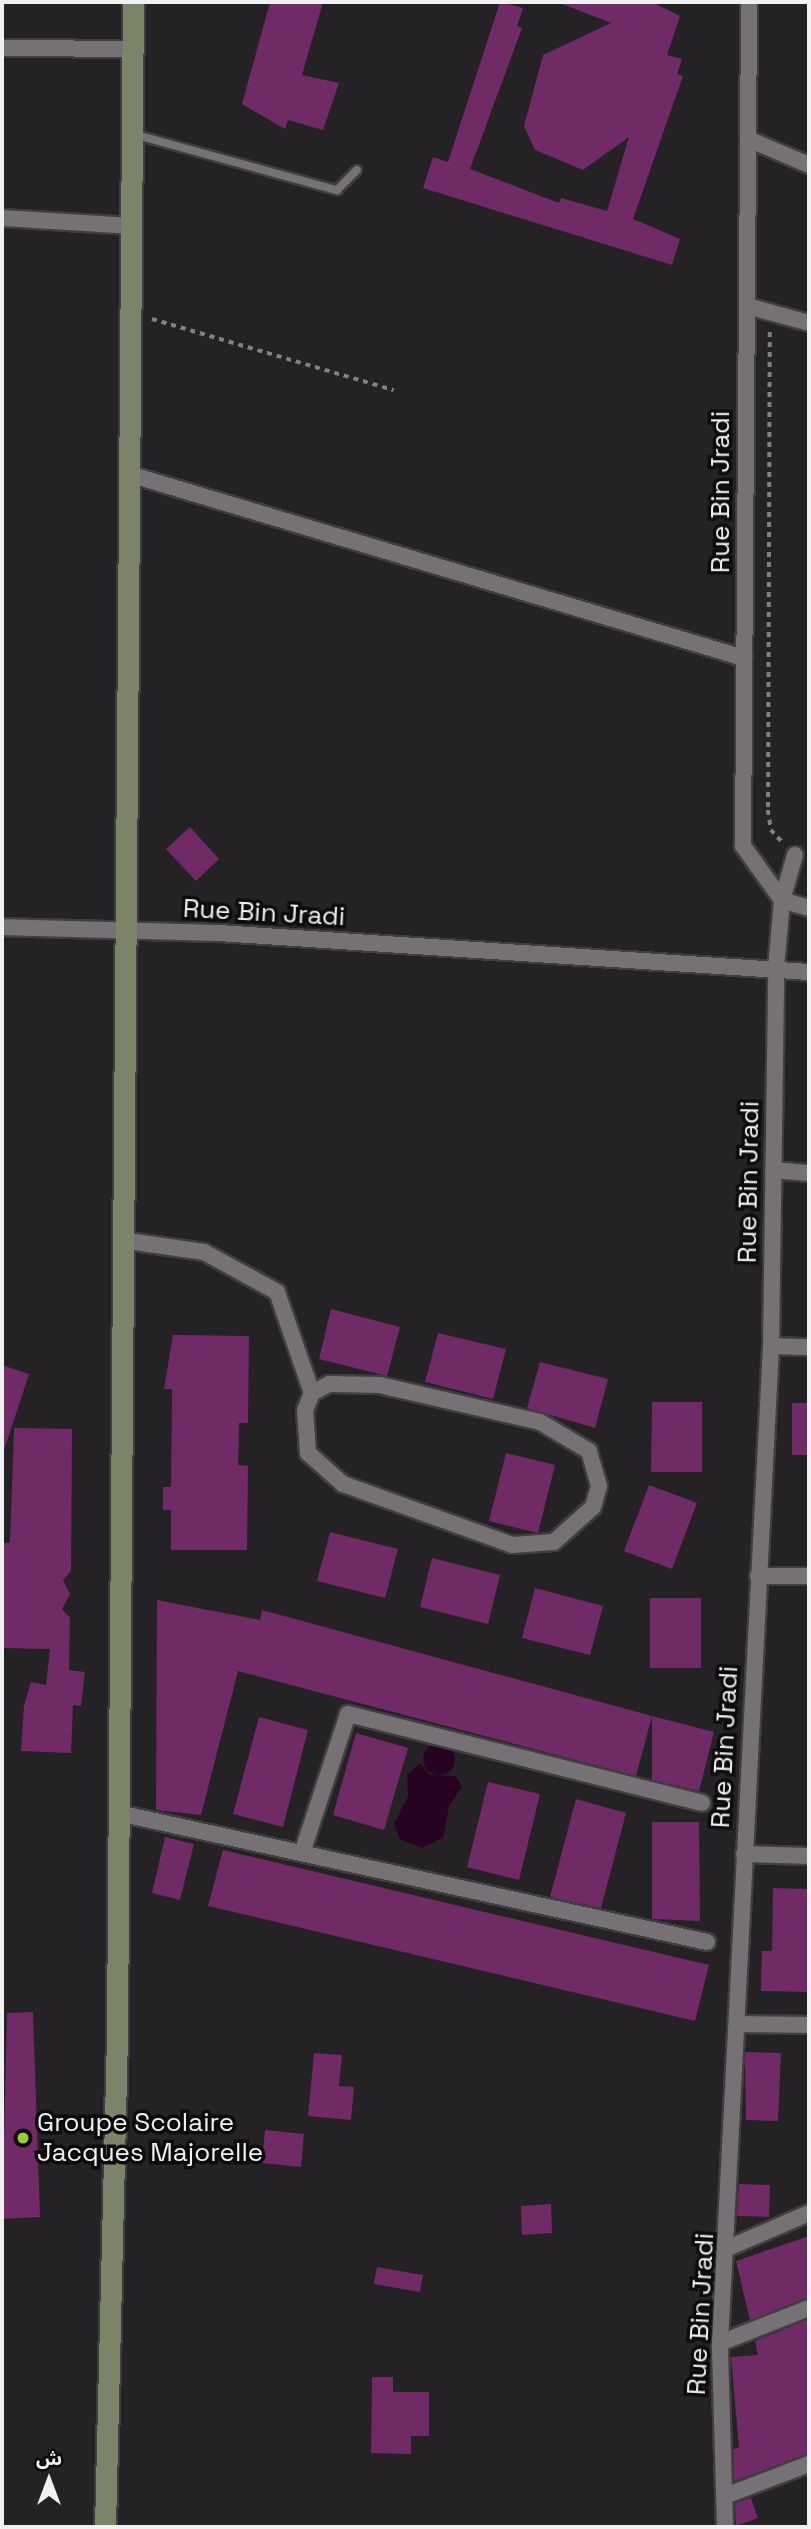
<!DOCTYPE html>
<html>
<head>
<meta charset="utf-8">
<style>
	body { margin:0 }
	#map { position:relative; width:811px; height:2529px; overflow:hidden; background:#242224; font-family:"Space Grotesk","Noto Sans Arabic",sans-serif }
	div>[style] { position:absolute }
	.water>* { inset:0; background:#260321 }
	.round { border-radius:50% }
	.building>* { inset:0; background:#702a65 }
	.path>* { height:3.5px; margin-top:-1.75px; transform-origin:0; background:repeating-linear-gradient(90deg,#828082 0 5px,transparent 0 10px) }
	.roads { filter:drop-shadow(2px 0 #3f3e3f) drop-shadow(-2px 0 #3f3e3f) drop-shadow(0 2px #3f3e3f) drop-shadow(0 -2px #3f3e3f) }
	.lane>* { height:8px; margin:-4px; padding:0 4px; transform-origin:4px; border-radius:4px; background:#757174 }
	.street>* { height:16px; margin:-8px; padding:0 8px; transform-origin:8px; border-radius:8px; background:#757174 }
	.secondary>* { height:21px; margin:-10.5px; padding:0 10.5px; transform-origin:10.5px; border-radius:10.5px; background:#7b8468 }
	.dots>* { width:19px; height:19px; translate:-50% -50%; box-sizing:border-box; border:4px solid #0d0c0c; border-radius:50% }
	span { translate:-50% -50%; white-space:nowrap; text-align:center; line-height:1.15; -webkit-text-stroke:7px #0d0c0c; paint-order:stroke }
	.street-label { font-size:26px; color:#f2f1f2 }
	.poi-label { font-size:26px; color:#f2f1f2 }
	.left { translate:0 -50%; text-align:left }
	.frame { position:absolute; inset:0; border:4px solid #f2f1f2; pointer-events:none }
	.north { position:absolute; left:14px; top:2445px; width:70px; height:70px; -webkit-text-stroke:5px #0d0c0c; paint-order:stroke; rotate:0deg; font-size:19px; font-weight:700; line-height:28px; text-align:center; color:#f2f1f2 }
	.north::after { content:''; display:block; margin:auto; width:24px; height:32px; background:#f2f1f2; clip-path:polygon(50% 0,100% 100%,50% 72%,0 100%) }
</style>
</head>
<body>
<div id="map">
	<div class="water">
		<div class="round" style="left:423px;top:1743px;width:32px;height:32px"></div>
		<div style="clip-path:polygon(420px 1763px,430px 1775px,456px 1776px,462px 1787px,449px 1806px,443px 1838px,422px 1848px,400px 1839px,394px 1824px,408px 1796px,407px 1775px)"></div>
	</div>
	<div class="building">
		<div style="clip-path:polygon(270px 2px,323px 2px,302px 75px,339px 83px,323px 130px,288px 120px,285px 129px,242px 104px)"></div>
		<div style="clip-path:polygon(500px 2px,523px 8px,517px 26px,522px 28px,470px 169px,559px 203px,561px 198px,607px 211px,629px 137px,583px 170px,535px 150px,524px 126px,543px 55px,611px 23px,557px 2px,652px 2px,680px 16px,667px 55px,682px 59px,677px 74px,683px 76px,633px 219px,680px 239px,672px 265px,423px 188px,433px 157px,448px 162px)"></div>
		<div style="clip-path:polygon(190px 827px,219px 859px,196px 881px,166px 849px)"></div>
		<div style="clip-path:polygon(331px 1309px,400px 1327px,387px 1376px,319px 1359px)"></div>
		<div style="clip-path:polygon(438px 1333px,506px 1349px,493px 1399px,425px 1382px)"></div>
		<div style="clip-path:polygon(173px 1335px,249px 1336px,248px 1423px,239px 1423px,238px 1465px,248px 1466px,247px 1550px,171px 1550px,171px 1510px,163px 1510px,163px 1487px,171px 1487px,172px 1389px,164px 1389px)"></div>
		<div style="clip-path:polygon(540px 1362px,608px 1379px,595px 1428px,527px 1408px)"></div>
		<div style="clip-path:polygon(2px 1365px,29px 1374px,5px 1447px,2px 1447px)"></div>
		<div style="clip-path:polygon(652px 1402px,702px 1402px,702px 1472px,651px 1472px)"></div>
		<div style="clip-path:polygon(792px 1403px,809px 1403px,809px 1455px,792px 1455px)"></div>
		<div style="clip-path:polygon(14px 1428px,72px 1429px,71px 1571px,63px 1580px,70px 1594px,62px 1609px,70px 1618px,69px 1670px,85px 1672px,81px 1706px,73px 1705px,71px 1753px,21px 1751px,24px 1706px,31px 1682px,46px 1685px,50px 1649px,2px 1648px,2px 1543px,10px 1543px)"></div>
		<div style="clip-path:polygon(506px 1453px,555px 1465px,538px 1533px,489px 1521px)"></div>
		<div style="clip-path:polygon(649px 1485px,697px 1503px,672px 1569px,624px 1551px)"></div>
		<div style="clip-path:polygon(330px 1532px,398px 1549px,385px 1598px,317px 1581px)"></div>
		<div style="clip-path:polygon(432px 1558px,500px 1575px,488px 1624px,420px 1607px)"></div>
		<div style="clip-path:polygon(535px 1588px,603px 1606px,590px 1655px,522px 1638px)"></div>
		<div style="clip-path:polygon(650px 1598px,701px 1598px,701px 1668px,650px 1668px)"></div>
		<div style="clip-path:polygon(157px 1600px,260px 1620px,262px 1610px,652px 1716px,636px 1776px,238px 1671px,201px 1815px,156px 1810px)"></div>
		<div style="clip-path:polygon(652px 1716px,714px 1732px,699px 1791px,652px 1780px)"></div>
		<div style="clip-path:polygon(259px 1717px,308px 1730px,283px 1827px,233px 1814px)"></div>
		<div style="clip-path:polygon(356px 1733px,408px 1748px,384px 1830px,333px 1815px)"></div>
		<div style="clip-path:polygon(488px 1782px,540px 1794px,519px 1880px,467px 1867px)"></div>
		<div style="clip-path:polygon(576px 1799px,626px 1813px,601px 1908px,550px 1897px)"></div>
		<div style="clip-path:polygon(652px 1822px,699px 1822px,700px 1921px,652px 1919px)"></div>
		<div style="clip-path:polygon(165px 1837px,194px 1844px,180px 1900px,152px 1893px)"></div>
		<div style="clip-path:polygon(223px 1850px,709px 1965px,695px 2021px,208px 1906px)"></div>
		<div style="clip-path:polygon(773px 1888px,809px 1889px,809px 1992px,761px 1991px,762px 1951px,772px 1951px)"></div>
		<div style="clip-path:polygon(33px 2012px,40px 2217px,2px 2219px,7px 2013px)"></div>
		<div style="clip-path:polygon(745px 2052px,781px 2053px,778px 2121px,746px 2120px)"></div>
		<div style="clip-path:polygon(314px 2053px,342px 2055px,339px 2086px,354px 2087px,351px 2120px,308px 2116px)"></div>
		<div style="clip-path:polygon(265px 2130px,304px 2134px,301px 2167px,262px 2163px)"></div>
		<div style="clip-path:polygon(739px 2184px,770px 2185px,769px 2217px,737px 2216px)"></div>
		<div style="clip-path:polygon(551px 2204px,552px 2233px,522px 2235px,521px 2206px)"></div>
		<div style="clip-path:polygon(809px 2236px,809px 2298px,750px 2320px,736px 2261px)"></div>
		<div style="clip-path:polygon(377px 2267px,423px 2275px,420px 2292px,374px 2284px)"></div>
		<div style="clip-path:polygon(809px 2319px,809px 2454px,734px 2481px,733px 2449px,739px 2448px,731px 2357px,758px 2355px,755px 2341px)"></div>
		<div style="clip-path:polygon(372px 2377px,393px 2377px,393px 2392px,429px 2392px,429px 2436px,411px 2436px,411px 2454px,371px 2453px)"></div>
		<div style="clip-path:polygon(751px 2498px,758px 2518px,736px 2526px,735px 2503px)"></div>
	</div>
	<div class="path">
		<div style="left:152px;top:319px;width:252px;rotate:16.4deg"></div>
		<div style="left:770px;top:332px;width:478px;rotate:90.2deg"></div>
		<div style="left:768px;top:810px;width:20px;rotate:81deg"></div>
		<div style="left:771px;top:830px;width:19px;rotate:47deg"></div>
	</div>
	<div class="roads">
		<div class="lane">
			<div style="left:133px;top:134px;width:212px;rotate:15.4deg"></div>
			<div style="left:337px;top:190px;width:28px;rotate:-45deg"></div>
		</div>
		<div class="street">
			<div style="left:2px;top:48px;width:131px;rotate:0.4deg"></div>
			<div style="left:748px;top:139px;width:66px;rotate:23.1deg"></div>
			<div style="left:2px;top:218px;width:131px;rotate:3.5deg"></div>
			<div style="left:747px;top:306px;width:64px;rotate:15.3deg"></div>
			<div style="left:132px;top:475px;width:639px;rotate:16.65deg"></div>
			<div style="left:795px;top:855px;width:47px;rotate:106.1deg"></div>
			<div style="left:782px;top:900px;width:28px;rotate:17deg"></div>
			<div style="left:2px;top:927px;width:217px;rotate:1.6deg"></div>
			<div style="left:219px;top:933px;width:591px;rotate:3.78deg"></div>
			<div style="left:773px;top:1170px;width:36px;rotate:5deg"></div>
			<div style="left:121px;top:1240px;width:84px;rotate:8.2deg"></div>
			<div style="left:204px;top:1252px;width:83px;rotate:28.7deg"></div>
			<div style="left:277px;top:1292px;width:107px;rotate:70.9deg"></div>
			<div style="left:312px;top:1393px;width:18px;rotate:112deg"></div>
			<div style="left:305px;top:1410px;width:43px;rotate:86deg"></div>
			<div style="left:308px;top:1453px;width:47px;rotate:41.5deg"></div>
			<div style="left:343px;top:1484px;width:180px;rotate:19.8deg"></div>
			<div style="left:512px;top:1545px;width:42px;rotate:-4.1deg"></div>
			<div style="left:554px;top:1542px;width:52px;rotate:-41.9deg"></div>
			<div style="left:593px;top:1507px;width:22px;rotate:-74deg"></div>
			<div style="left:599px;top:1486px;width:36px;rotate:-106deg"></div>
			<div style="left:589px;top:1451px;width:57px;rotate:-149.4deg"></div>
			<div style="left:540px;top:1422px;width:164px;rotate:-167deg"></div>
			<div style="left:380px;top:1385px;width:51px;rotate:-178.9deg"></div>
			<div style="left:329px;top:1384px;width:19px;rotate:152deg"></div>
			<div style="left:771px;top:1346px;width:38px;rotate:2deg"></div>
			<div style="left:758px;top:1576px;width:51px"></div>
			<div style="left:118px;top:1813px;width:603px;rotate:12.35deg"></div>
			<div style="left:302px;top:1853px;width:146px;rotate:-71.7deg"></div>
			<div style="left:348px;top:1714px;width:365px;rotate:14.1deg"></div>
			<div style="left:744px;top:1854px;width:65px;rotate:1.8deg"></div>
			<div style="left:741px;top:2024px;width:68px;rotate:0.8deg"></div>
			<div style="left:728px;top:2248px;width:88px;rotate:-23.4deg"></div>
			<div style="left:720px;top:2343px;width:96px;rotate:-21.5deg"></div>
			<div style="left:725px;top:2496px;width:90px;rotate:-20.9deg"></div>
			<div style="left:725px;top:2527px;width:184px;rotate:-91.6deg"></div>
			<div style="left:720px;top:2343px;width:998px;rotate:-87.07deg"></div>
			<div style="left:771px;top:1346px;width:377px;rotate:-89.2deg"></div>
			<div style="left:776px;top:969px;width:69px;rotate:-85deg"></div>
			<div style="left:782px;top:900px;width:67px;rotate:-125.8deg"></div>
			<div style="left:743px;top:846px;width:844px;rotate:-89.59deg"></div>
		</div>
		<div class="secondary">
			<div style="left:105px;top:2527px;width:497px;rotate:-88.6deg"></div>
			<div style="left:117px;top:2030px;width:2028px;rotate:-89.55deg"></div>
		</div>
	</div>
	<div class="dots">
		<div style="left:23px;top:2138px;background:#99cb36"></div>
	</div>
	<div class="street-label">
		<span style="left:721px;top:492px;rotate:-90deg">Rue Bin Jradi</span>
		<span style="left:264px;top:913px;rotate:3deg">Rue Bin Jradi</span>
		<span style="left:749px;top:1182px;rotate:-89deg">Rue Bin Jradi</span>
		<span style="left:725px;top:1747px;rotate:-87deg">Rue Bin Jradi</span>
		<span style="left:701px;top:2314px;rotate:-87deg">Rue Bin Jradi</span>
	</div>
	<div class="poi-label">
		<span class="left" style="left:37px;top:2138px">Groupe Scolaire<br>Jacques Majorelle</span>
	</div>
	<div class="frame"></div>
	<div class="north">ش</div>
</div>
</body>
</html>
